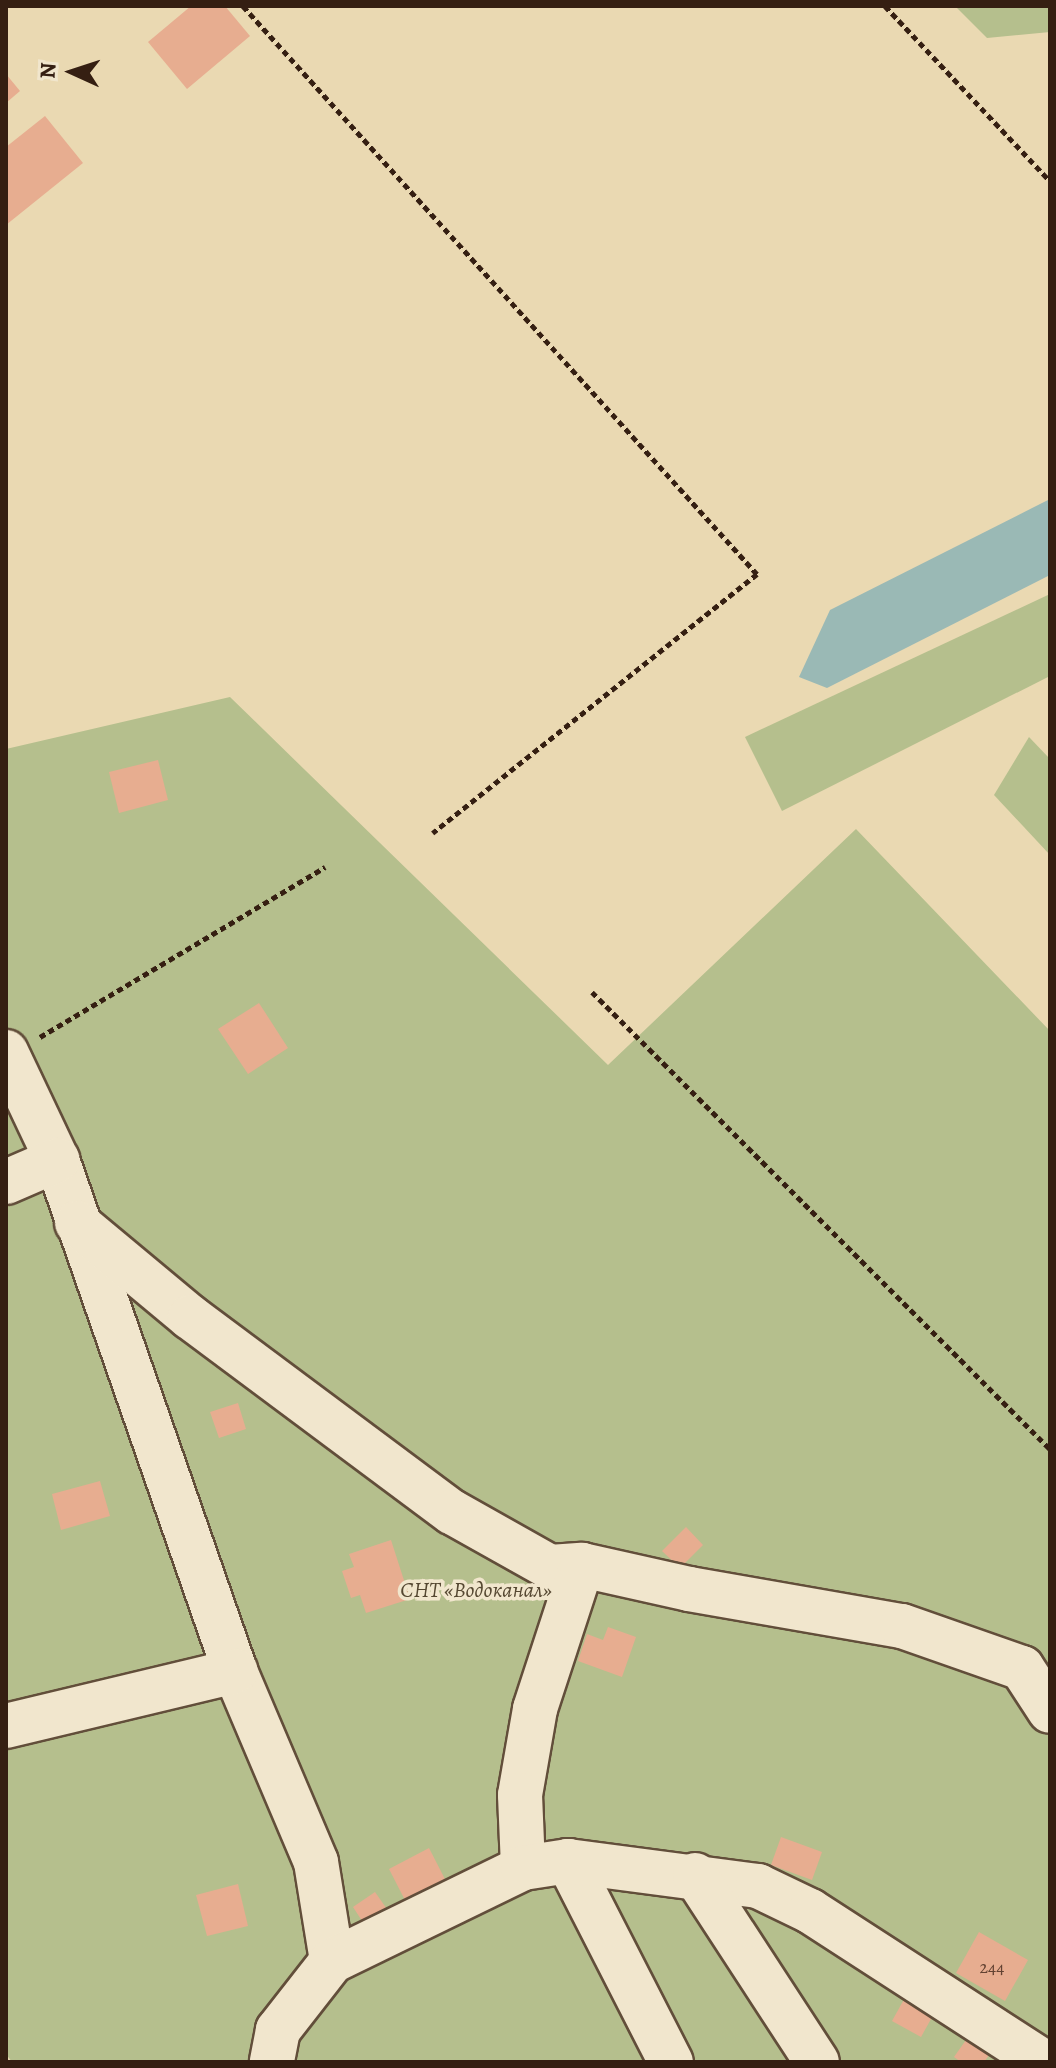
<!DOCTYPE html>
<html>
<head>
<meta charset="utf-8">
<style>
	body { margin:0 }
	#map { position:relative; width:1056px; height:2068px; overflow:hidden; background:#ead9b2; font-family:Alegreya,serif }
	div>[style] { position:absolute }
	.green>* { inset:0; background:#b5bf8d }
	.water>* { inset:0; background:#9ab9b5 }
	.building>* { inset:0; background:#e7ad90 }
	.path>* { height:5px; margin-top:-2.5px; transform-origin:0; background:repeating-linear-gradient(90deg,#351f12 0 6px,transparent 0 10px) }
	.roads { filter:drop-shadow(2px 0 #624e3a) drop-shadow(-2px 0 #624e3a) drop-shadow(0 2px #624e3a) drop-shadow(0 -2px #624e3a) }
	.minor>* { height:44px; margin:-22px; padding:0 22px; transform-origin:22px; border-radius:22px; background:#f1e6cd }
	span { translate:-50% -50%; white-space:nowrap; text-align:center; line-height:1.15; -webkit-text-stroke:7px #f1e6cd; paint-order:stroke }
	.number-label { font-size:18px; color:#624232 }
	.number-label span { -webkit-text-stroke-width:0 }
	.park-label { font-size:22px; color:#554731; font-style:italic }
	.frame { position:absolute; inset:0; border:8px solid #351f12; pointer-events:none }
	.north { position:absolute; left:32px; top:32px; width:80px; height:80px; -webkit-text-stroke:6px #f1e6cd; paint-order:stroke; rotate:273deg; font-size:22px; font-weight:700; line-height:32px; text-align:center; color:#351f12 }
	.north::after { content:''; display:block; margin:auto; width:28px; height:36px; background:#351f12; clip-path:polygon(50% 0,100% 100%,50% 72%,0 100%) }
</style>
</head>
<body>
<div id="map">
	<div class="green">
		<div style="clip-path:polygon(955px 6px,1050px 6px,1050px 32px,987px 38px)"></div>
		<div style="clip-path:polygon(1050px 594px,1050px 676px,782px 811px,745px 737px)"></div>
		<div style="clip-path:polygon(230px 697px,608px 1065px,856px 829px,1050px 1031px,1050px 2062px,12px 2062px,6px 2054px,6px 749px)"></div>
		<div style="clip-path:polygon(1029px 737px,1050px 759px,1050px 855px,994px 795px)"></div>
	</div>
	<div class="water">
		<div style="clip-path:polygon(1050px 499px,1050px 575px,827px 688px,799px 677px,830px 610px)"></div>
	</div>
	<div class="building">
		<div style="clip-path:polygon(191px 6px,225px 6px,250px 36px,187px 89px,148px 42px)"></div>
		<div style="clip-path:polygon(6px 74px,20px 91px,6px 103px)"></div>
		<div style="clip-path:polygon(45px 116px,83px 163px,6px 225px,6px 147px)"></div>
		<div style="clip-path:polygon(158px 760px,168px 800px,119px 813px,109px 772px)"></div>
		<div style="clip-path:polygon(259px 1003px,288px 1048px,248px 1074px,218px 1029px)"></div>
		<div style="clip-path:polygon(238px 1403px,246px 1429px,219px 1438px,210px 1412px)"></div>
		<div style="clip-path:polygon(100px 1481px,110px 1516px,61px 1530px,52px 1494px)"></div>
		<div style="clip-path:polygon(686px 1527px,703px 1545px,680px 1568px,662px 1551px)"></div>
		<div style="clip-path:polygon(391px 1540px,410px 1599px,366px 1613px,360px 1595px,351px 1598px,342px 1571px,354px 1567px,349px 1554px)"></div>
		<div style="clip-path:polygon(608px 1627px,636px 1637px,622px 1677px,578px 1661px,587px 1634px,603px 1640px)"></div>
		<div style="clip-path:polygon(781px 1837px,822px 1852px,812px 1880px,771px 1865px)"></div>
		<div style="clip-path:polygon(429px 1848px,448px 1885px,408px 1906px,389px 1869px)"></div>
		<div style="clip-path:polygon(238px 1884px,248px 1926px,207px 1936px,196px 1895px)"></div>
		<div style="clip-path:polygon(375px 1892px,389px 1912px,366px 1927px,353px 1907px)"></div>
		<div style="clip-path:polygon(979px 1932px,1028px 1960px,1005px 2001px,956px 1973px)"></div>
		<div style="clip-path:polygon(907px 1994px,936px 2010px,921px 2037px,892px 2021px)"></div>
		<div style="clip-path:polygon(973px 2030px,995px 2047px,984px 2062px,961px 2062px,954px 2057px)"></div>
	</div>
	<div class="path">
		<div style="left:243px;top:6px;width:766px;rotate:47.86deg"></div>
		<div style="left:757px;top:574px;width:415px;rotate:141.4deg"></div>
		<div style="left:885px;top:6px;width:241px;rotate:46.7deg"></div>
		<div style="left:592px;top:992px;width:647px;rotate:44.94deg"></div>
		<div style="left:40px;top:1037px;width:332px;rotate:-30.8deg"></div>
	</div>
	<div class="roads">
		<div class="minor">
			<div style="left:6px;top:1052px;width:119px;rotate:64.7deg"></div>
			<div style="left:57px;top:1160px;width:541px;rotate:70.79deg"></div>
			<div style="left:235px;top:1671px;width:207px;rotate:67deg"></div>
			<div style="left:316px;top:1862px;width:100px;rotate:80.8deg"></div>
			<div style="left:6px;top:1182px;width:56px;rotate:-23.3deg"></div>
			<div style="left:77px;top:1223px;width:147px;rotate:39.8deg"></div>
			<div style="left:190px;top:1317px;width:327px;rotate:36.7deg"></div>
			<div style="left:452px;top:1512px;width:112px;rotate:29.3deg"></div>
			<div style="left:550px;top:1567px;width:32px;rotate:-4deg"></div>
			<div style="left:582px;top:1565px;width:151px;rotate:108.1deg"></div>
			<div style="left:535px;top:1709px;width:87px;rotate:99.9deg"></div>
			<div style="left:520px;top:1795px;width:73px;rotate:87.6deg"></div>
			<div style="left:523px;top:1868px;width:212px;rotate:154deg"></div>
			<div style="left:332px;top:1961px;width:88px;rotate:128deg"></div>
			<div style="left:278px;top:2030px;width:33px;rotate:101deg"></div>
			<div style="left:582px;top:1565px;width:110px;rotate:12.6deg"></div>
			<div style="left:689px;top:1589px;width:216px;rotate:9.9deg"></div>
			<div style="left:902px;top:1626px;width:127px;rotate:19.3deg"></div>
			<div style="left:1022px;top:1668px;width:51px;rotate:56.9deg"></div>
			<div style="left:6px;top:1726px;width:236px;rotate:-13.5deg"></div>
			<div style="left:568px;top:1861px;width:226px;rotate:62.9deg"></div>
			<div style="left:523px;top:1868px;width:46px;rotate:-8.8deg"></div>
			<div style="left:568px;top:1861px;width:192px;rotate:7.5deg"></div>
			<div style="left:758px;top:1886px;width:58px;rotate:25.7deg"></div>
			<div style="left:810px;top:1911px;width:278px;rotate:32.9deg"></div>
			<div style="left:695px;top:1875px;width:223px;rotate:56.9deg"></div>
		</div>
	</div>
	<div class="number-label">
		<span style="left:992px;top:1967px">244</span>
	</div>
	<div class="park-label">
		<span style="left:476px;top:1591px">СНТ «Водоканал»</span>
	</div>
	<div class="frame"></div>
	<div class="north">N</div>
</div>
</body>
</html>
